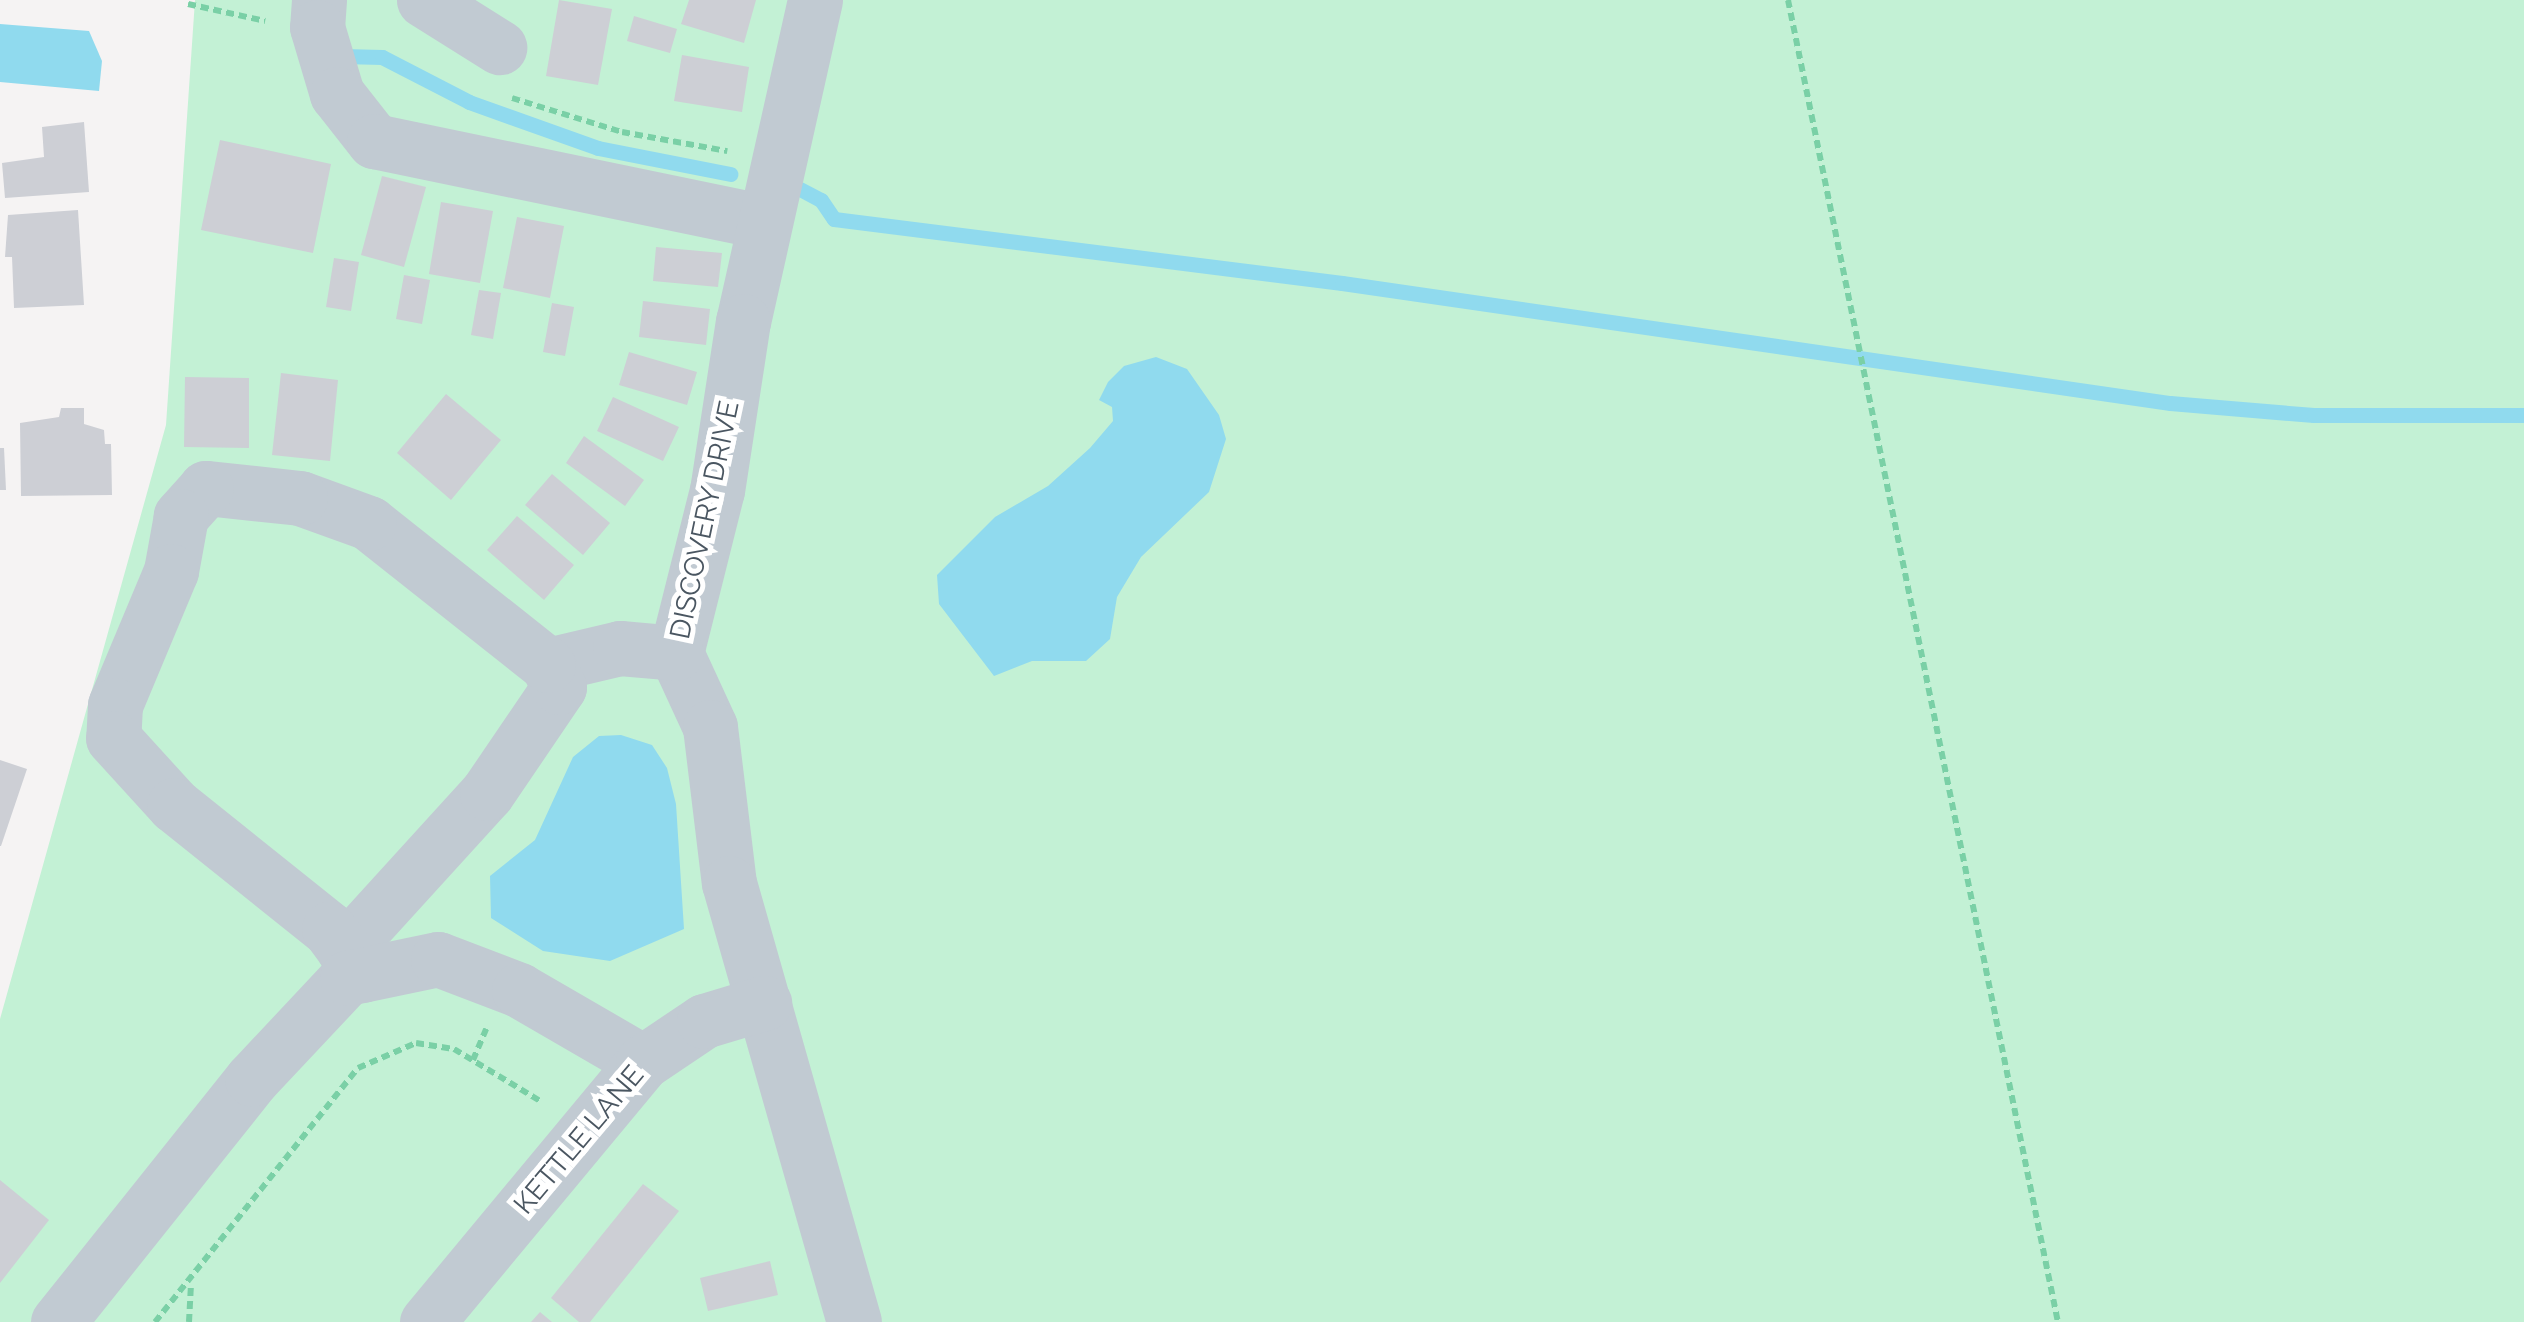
<!DOCTYPE html>
<html>
<head>
<meta charset="utf-8">
<style>
	body { margin:0 }
	#map { position:relative; width:2524px; height:1322px; overflow:hidden; background:#f5f3f3; font-family:Raleway,sans-serif }
	div>[style] { position:absolute }
	.green>* { inset:0; background:#c3f1d5 }
	.water>* { inset:0; background:#90daee }
	.stream>* { height:15px; margin:-7.5px; padding:0 7.5px; transform-origin:7.5px; border-radius:7.5px; background:#90daee }
	.building>* { inset:0; background:#cdcfd5 }
	.path>* { height:6px; margin-top:-3px; transform-origin:0; background:repeating-linear-gradient(90deg,#7ad0a6 0 8px,transparent 0 13px) }
	.minor>* { height:55px; margin:-27.5px; padding:0 27.5px; transform-origin:27.5px; border-radius:27.5px; background:#c1cad2 }
	span { translate:-50% -50%; white-space:nowrap; text-align:center; line-height:1.15; -webkit-text-stroke:10px #fff; paint-order:stroke }
	.street-label { font-size:28px; color:#4a5661 }
</style>
</head>
<body>
<div id="map">
	<div class="green">
		<div style="clip-path:polygon(195px 0,2524px 0,2524px 1322px,0 1322px,0 1019px,166px 425px)"></div>
	</div>
	<div class="water">
		<div style="clip-path:polygon(0 24px,89px 31px,102px 61px,99px 91px,0 82px)"></div>
		<div style="clip-path:polygon(1156px 357px,1187px 369px,1219px 415px,1226px 439px,1209px 492px,1141px 557px,1117px 597px,1110px 639px,1086px 661px,1032px 661px,994px 676px,939px 604px,937px 575px,995px 517px,1048px 486px,1090px 448px,1113px 421px,1112px 407px,1099px 400px,1108px 382px,1124px 366px)"></div>
		<div style="clip-path:polygon(621px 735px,652px 745px,667px 768px,676px 804px,684px 929px,610px 961px,543px 951px,491px 918px,490px 876px,535px 840px,573px 757px,599px 736px)"></div>
	</div>
	<div class="stream">
		<div style="left:342px;top:56px;width:40px;rotate:1.4deg"></div>
		<div style="left:382px;top:57px;width:98px;rotate:27.3deg"></div>
		<div style="left:469px;top:102px;width:137px;rotate:19.6deg"></div>
		<div style="left:598px;top:148px;width:135px;rotate:11.1deg"></div>
		<div style="left:798px;top:188px;width:26px;rotate:28deg"></div>
		<div style="left:821px;top:200px;width:23px;rotate:56deg"></div>
		<div style="left:834px;top:219px;width:512px;rotate:7.18deg"></div>
		<div style="left:1342px;top:283px;width:837px;rotate:8.25deg"></div>
		<div style="left:2170px;top:403px;width:144px;rotate:4.8deg"></div>
		<div style="left:2314px;top:415px;width:210px"></div>
	</div>
	<div class="building">
		<div style="clip-path:polygon(559px 0,612px 9px,598px 85px,546px 76px)"></div>
		<div style="clip-path:polygon(689px 0,756px 0,744px 43px,681px 24px)"></div>
		<div style="clip-path:polygon(634px 16px,677px 29px,670px 53px,627px 41px)"></div>
		<div style="clip-path:polygon(682px 55px,749px 67px,742px 112px,674px 101px)"></div>
		<div style="clip-path:polygon(84px 122px,89px 192px,5px 198px,2px 163px,44px 157px,42px 127px)"></div>
		<div style="clip-path:polygon(220px 140px,331px 164px,313px 253px,201px 230px)"></div>
		<div style="clip-path:polygon(382px 176px,426px 187px,404px 267px,361px 255px)"></div>
		<div style="clip-path:polygon(441px 202px,493px 211px,480px 283px,429px 274px)"></div>
		<div style="clip-path:polygon(78px 210px,84px 305px,14px 308px,12px 257px,5px 257px,8px 215px)"></div>
		<div style="clip-path:polygon(517px 217px,564px 226px,550px 298px,503px 288px)"></div>
		<div style="clip-path:polygon(656px 247px,722px 253px,718px 287px,653px 281px)"></div>
		<div style="clip-path:polygon(334px 258px,359px 262px,351px 311px,326px 307px)"></div>
		<div style="clip-path:polygon(404px 275px,430px 280px,422px 324px,396px 319px)"></div>
		<div style="clip-path:polygon(479px 290px,501px 293px,493px 339px,471px 335px)"></div>
		<div style="clip-path:polygon(643px 301px,710px 309px,706px 345px,639px 337px)"></div>
		<div style="clip-path:polygon(552px 303px,574px 307px,565px 356px,543px 352px)"></div>
		<div style="clip-path:polygon(629px 352px,697px 372px,687px 405px,619px 385px)"></div>
		<div style="clip-path:polygon(281px 373px,338px 380px,330px 461px,272px 455px)"></div>
		<div style="clip-path:polygon(185px 377px,249px 378px,249px 448px,184px 447px)"></div>
		<div style="clip-path:polygon(446px 394px,501px 440px,451px 500px,397px 453px)"></div>
		<div style="clip-path:polygon(613px 397px,679px 427px,663px 461px,597px 431px)"></div>
		<div style="clip-path:polygon(61px 408px,84px 408px,84px 424px,104px 430px,105px 444px,111px 444px,112px 495px,21px 496px,20px 423px,59px 417px)"></div>
		<div style="clip-path:polygon(584px 436px,644px 480px,625px 506px,566px 463px)"></div>
		<div style="clip-path:polygon(0 448px,4px 448px,6px 490px,0 490px)"></div>
		<div style="clip-path:polygon(552px 474px,610px 523px,583px 555px,525px 505px)"></div>
		<div style="clip-path:polygon(517px 516px,574px 565px,544px 600px,487px 550px)"></div>
		<div style="clip-path:polygon(0 760px,27px 769px,1px 846px,0 846px)"></div>
		<div style="clip-path:polygon(0 1180px,49px 1220px,0 1283px)"></div>
		<div style="clip-path:polygon(643px 1184px,679px 1211px,590px 1322px,579px 1322px,551px 1298px)"></div>
		<div style="clip-path:polygon(770px 1261px,778px 1295px,708px 1311px,700px 1278px)"></div>
		<div style="clip-path:polygon(540px 1312px,552px 1322px,531px 1322px)"></div>
	</div>
	<div class="path">
		<div style="left:1788px;top:0;width:1349px;rotate:78.46deg"></div>
		<div style="left:188px;top:4px;width:79px;rotate:12.4deg"></div>
		<div style="left:512px;top:98px;width:115px;rotate:17.2deg"></div>
		<div style="left:622px;top:132px;width:107px;rotate:10.3deg"></div>
		<div style="left:473px;top:1060px;width:34px;rotate:-67deg"></div>
		<div style="left:155px;top:1322px;width:325px;rotate:-51.4deg"></div>
		<div style="left:358px;top:1068px;width:63px;rotate:-23.3deg"></div>
		<div style="left:416px;top:1043px;width:38px;rotate:9deg"></div>
		<div style="left:454px;top:1049px;width:103px;rotate:31.1deg"></div>
		<div style="left:189px;top:1322px;width:39px;rotate:-87deg"></div>
	</div>
	<div class="minor">
		<div style="left:319px;top:0;width:27px;rotate:94deg"></div>
		<div style="left:317px;top:27px;width:70px;rotate:73.4deg"></div>
		<div style="left:337px;top:94px;width:60px;rotate:51.8deg"></div>
		<div style="left:374px;top:141px;width:399px;rotate:11.7deg"></div>
		<div style="left:424px;top:0;width:89px;rotate:32.1deg"></div>
		<div style="left:815px;top:0;width:329px;rotate:102.6deg"></div>
		<div style="left:743px;top:321px;width:171px;rotate:98.7deg"></div>
		<div style="left:717px;top:490px;width:168px;rotate:104.1deg"></div>
		<div style="left:676px;top:653px;width:81px;rotate:65.3deg"></div>
		<div style="left:710px;top:727px;width:157px;rotate:83.1deg"></div>
		<div style="left:729px;top:883px;width:456px;rotate:74.1deg"></div>
		<div style="left:548px;top:665px;width:74px;rotate:-13.3deg"></div>
		<div style="left:620px;top:648px;width:56px;rotate:5.1deg"></div>
		<div style="left:344px;top:950px;width:212px;rotate:-47.7deg"></div>
		<div style="left:487px;top:793px;width:128px;rotate:-55.8deg"></div>
		<div style="left:559px;top:687px;width:25px;rotate:-117deg"></div>
		<div style="left:548px;top:665px;width:228px;rotate:-141.6deg"></div>
		<div style="left:369px;top:523px;width:73px;rotate:-160.1deg"></div>
		<div style="left:300px;top:498px;width:95px;rotate:-173.9deg"></div>
		<div style="left:206px;top:488px;width:38px;rotate:132deg"></div>
		<div style="left:181px;top:516px;width:56px;rotate:100.3deg"></div>
		<div style="left:171px;top:571px;width:145px;rotate:112.7deg"></div>
		<div style="left:115px;top:705px;width:33px;rotate:93deg"></div>
		<div style="left:113px;top:738px;width:91px;rotate:47.7deg"></div>
		<div style="left:174px;top:805px;width:198px;rotate:38.7deg"></div>
		<div style="left:329px;top:929px;width:57px;rotate:53.5deg"></div>
		<div style="left:58px;top:1322px;width:311px;rotate:-51.4deg"></div>
		<div style="left:252px;top:1079px;width:139px;rotate:-46.8deg"></div>
		<div style="left:347px;top:978px;width:93px;rotate:-11.8deg"></div>
		<div style="left:438px;top:959px;width:87px;rotate:20.9deg"></div>
		<div style="left:519px;top:990px;width:143px;rotate:30.1deg"></div>
		<div style="left:427px;top:1322px;width:338px;rotate:-50.3deg"></div>
		<div style="left:643px;top:1062px;width:73px;rotate:-33.9deg"></div>
		<div style="left:704px;top:1021px;width:63px;rotate:-16.7deg"></div>
	</div>
	<div class="street-label">
		<span style="left:705px;top:520px;rotate:-78deg">DISCOVERY DRIVE</span>
		<span style="left:579px;top:1140px;rotate:-50deg">KETTLE LANE</span>
	</div>
</div>
</body>
</html>
